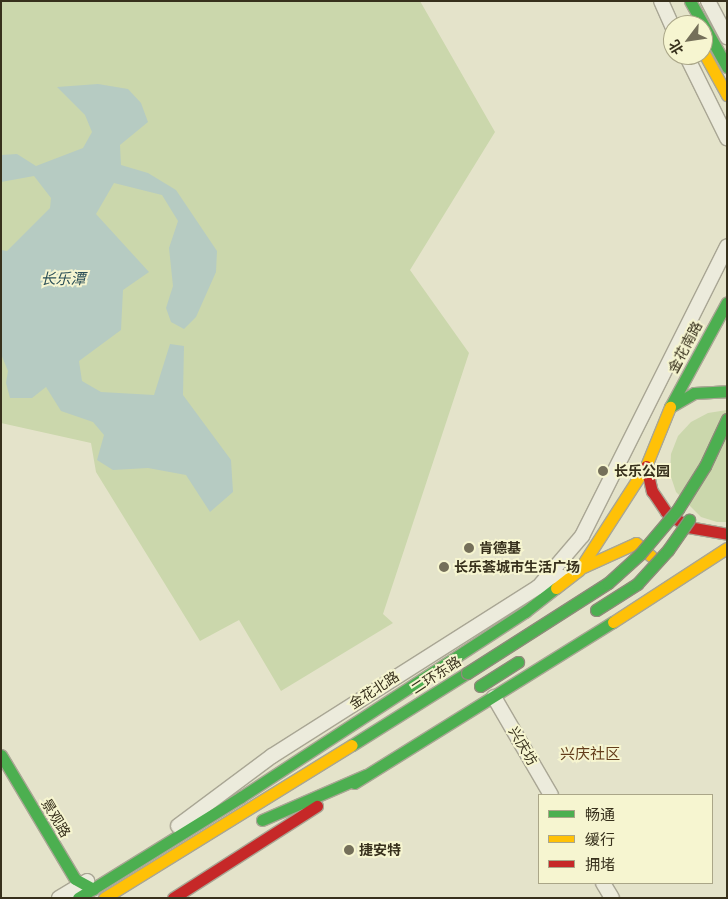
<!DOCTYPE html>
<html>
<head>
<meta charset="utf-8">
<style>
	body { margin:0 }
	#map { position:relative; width:728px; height:899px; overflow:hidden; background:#e4e3ca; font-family:"Crimson Pro","Noto Sans SC",serif }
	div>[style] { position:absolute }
	.green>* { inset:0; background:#cbd7ac }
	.water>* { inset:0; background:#b6cbc2 }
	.roads { filter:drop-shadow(1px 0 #a9a694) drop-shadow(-1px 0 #a9a694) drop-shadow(0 1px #a9a694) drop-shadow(0 -1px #a9a694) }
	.street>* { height:14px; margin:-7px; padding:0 7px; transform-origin:7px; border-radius:7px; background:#ecebdc }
	.fast>* { height:11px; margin:-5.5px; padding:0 5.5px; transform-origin:5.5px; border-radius:5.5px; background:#4caf50 }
	.slow>* { height:11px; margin:-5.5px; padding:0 5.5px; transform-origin:5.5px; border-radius:5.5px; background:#ffc107 }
	.jam>* { height:11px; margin:-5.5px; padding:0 5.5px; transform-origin:5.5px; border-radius:5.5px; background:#c62828 }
	.bridges { filter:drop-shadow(1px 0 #8e8c7a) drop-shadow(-1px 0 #8e8c7a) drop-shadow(0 1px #8e8c7a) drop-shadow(0 -1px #8e8c7a) }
	.fast-bridge>* { height:11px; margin:-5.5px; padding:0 5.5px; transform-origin:5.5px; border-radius:5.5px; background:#4caf50 }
	.dots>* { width:14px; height:14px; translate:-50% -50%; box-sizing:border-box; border:2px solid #f6f5d0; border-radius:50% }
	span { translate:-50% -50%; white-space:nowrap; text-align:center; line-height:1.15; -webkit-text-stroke:4px #f6f5d0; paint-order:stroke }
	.street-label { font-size:14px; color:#37301c }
	.poi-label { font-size:14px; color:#37301c; font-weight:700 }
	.left { translate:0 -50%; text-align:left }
	.water-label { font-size:15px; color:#2b4f57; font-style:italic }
	.neighbourhood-label { font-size:15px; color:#643d1b }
	.frame { position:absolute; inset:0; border:2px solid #37301c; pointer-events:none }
	.legend { position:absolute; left:538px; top:794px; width:175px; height:90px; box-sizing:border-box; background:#f6f5d0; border:1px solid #aaa688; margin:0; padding:6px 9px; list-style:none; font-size:15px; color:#37301c }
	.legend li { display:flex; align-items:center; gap:10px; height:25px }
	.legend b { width:25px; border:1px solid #aaa688 }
	.north { position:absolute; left:663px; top:15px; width:50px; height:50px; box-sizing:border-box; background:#f6f5d0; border:1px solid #aaa688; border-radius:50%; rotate:239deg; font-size:14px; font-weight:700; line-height:20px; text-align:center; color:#37301c }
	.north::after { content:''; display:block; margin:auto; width:18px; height:22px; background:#746f59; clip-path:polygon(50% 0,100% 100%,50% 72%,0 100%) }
</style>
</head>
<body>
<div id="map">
	<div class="green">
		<div style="clip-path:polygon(1px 1px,420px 1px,495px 132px,410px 270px,469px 353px,383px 614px,393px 623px,281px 691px,239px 620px,200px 641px,96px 472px,91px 443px,1px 423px)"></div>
		<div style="clip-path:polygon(727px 410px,727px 522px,717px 522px,701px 517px,676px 492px,670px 474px,671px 454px,678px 436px,691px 422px,708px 413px)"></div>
	</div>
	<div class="water">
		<div style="clip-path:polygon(98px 84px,128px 89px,141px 103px,148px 122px,120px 145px,121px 165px,148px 173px,176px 190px,217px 251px,216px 272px,196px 317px,184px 329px,171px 322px,166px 308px,173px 286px,169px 248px,178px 221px,162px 195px,114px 183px,96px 214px,149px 272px,123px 290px,121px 330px,79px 361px,82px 381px,101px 392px,154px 395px,170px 344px,184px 346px,183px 395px,231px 460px,233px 492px,210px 512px,186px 475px,148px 468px,113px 470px,97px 460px,104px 435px,93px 422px,61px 411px,46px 387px,32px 398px,10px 398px,6px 383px,8px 371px,1px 354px,1px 250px,7px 251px,50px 208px,51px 198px,34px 176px,1px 182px,1px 155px,17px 154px,36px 166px,83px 148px,92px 132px,85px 115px,57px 87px)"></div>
	</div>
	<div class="roads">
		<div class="street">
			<div style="left:661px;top:1px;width:30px;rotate:66deg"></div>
			<div style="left:708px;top:1px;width:41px;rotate:62.2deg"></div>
			<div style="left:686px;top:55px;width:93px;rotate:63.7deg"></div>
			<div style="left:541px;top:584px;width:63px;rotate:-49.5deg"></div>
			<div style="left:582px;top:536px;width:324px;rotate:-63.4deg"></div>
			<div style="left:494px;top:697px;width:113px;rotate:59.8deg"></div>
			<div style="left:178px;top:826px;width:117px;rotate:-36.7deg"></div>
			<div style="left:272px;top:756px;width:315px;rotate:-32.4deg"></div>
			<div style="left:538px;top:587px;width:26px;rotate:-23deg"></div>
			<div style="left:603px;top:883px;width:17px;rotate:59deg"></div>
			<div style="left:59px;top:898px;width:33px;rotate:-31deg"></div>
		</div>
		<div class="fast">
			<div style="left:690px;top:1px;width:76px;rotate:60.7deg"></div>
			<div style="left:670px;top:407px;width:28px;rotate:-30deg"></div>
			<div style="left:694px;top:393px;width:33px;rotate:-3deg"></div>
			<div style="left:670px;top:407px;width:119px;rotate:-61.5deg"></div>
			<div style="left:352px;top:745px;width:136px;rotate:-32.1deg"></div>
			<div style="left:1px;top:755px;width:144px;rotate:59.2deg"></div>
			<div style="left:75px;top:879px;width:21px;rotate:29deg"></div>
			<div style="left:354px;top:783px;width:305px;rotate:-31.9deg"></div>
			<div style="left:262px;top:820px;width:113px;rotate:-23.4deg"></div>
			<div style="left:78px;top:898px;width:192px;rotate:-31.8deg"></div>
			<div style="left:241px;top:797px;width:339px;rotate:-33.1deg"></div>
			<div style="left:525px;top:612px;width:39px;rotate:-38deg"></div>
		</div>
		<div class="slow">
			<div style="left:705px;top:55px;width:46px;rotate:61.2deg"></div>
			<div style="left:581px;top:568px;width:60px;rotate:-24.4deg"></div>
			<div style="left:636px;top:543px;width:20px;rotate:41deg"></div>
			<div style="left:556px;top:588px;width:29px;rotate:-38deg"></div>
			<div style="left:579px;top:570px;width:124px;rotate:-57.2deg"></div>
			<div style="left:646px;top:466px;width:64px;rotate:-67.9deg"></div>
			<div style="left:613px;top:622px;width:136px;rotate:-33deg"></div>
			<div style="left:104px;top:898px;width:291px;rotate:-31.7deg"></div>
		</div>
		<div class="jam">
			<div style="left:646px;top:466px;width:26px;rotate:77deg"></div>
			<div style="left:652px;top:491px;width:25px;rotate:56deg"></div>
			<div style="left:666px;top:512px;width:27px;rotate:34deg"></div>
			<div style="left:688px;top:527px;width:40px;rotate:10deg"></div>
			<div style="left:173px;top:898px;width:171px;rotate:-32.6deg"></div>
		</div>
	</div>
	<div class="bridges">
		<div class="fast-bridge">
			<div style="left:596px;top:610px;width:49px;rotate:-32.4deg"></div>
			<div style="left:637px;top:584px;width:46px;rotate:-47.6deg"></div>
			<div style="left:668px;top:550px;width:37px;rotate:-55deg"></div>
			<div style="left:467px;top:673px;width:167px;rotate:-32.6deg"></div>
			<div style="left:608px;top:583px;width:43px;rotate:-42.2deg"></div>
			<div style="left:640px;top:554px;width:59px;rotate:-49.8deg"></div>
			<div style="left:678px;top:509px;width:51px;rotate:-57.9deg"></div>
			<div style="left:705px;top:466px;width:52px;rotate:-64.9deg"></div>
			<div style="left:480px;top:686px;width:45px;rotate:-32.3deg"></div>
		</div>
	</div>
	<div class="dots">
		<div style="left:603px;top:471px;background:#746f59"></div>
		<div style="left:469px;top:548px;background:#746f59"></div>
		<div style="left:444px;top:567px;background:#746f59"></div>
		<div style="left:349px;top:850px;background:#746f59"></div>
	</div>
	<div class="street-label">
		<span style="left:685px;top:347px;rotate:-62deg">金花南路</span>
		<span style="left:436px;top:675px;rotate:-33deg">二环东路</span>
		<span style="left:374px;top:690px;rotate:-33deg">金花北路</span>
		<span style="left:523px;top:746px;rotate:59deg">兴庆坊</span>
		<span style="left:56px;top:818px;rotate:59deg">景观路</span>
	</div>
	<div class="poi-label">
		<span class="left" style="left:614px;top:471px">长乐公园</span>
		<span class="left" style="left:479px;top:548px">肯德基</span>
		<span class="left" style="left:454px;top:567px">长乐荟城市生活广场</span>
		<span class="left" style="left:359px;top:850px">捷安特</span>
	</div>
	<div class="water-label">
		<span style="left:63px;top:280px">长乐潭</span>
	</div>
	<div class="neighbourhood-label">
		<span style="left:590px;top:755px">兴庆社区</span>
	</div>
	<div class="frame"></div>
	<ul class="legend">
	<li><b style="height:6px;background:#4caf50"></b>畅通</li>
	<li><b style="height:6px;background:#ffc107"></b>缓行</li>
	<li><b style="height:6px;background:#c62828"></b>拥堵</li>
	</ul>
	<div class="north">北</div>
</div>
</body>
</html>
